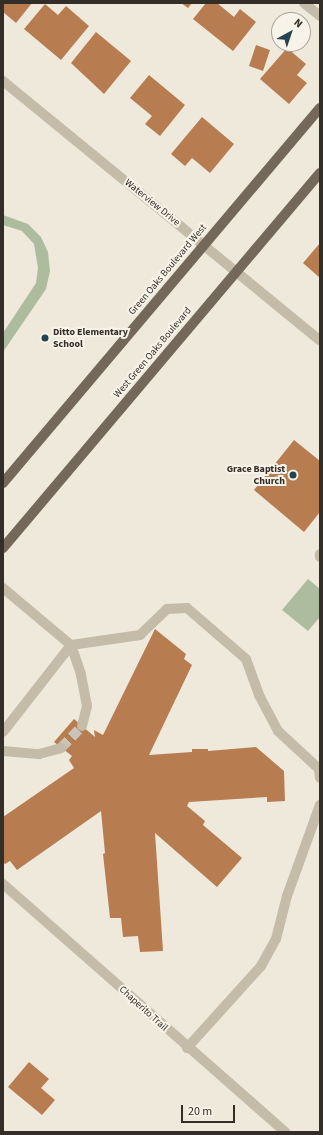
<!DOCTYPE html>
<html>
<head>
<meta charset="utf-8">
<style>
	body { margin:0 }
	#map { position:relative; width:323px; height:1135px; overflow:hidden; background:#efe9dc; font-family:"Source Sans 3",sans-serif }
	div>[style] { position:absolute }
	.green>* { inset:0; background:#adbc9e }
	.building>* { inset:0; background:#b87c51 }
	.minor-tunnel>* { height:10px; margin-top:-5px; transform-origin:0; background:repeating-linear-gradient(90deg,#cac4b8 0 10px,transparent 0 15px) }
	.minor>* { height:10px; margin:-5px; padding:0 5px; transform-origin:5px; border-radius:5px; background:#c5bba9 }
	.major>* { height:10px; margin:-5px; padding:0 5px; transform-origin:5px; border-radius:5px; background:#74685b }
	.dots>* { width:11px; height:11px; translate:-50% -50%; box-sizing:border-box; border:2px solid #f7f3e8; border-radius:50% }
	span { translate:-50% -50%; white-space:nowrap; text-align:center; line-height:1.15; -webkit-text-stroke:4px #f7f3e8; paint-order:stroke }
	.street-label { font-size:10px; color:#342e28 }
	.poi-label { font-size:10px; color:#342e28; font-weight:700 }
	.left { translate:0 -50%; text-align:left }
	.right { translate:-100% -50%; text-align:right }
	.frame { position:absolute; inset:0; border:4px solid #342e28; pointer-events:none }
	.north { position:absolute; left:271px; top:12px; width:40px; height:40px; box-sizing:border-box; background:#f7f3e8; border:1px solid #a9a49b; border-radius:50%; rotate:40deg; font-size:11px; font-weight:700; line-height:16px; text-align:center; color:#342e28 }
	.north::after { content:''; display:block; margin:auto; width:14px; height:18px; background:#224550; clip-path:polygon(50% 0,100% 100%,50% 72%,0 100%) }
	.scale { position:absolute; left:181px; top:1105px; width:54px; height:18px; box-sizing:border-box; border:2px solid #342e28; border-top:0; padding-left:5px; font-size:12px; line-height:14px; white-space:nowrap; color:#342e28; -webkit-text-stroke:3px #f7f3e8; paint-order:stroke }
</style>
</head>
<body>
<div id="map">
	<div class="green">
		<div style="clip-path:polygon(3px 215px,28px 224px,41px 237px,48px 252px,50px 271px,46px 289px,3px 352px,3px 333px,36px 283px,38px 268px,34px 244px,22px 231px,3px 225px)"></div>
		<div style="clip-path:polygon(308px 579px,320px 589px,320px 617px,308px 631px,282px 610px)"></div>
	</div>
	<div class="building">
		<div style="clip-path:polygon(3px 3px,32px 3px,16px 23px,3px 12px)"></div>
		<div style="clip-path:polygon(181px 3px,192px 3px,188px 8px)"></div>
		<div style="clip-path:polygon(206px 3px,217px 3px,234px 17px,240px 9px,256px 22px,233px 51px,193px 19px)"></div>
		<div style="clip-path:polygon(45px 4px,58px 15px,66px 6px,89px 26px,61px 60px,24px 29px)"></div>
		<div style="clip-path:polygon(96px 32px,131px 61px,104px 94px,71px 63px)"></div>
		<div style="clip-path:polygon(256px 45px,270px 50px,263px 71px,249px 66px)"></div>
		<div style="clip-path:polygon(287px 48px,306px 64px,297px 75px,307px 83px,289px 104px,260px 79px)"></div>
		<div style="clip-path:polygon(149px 75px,185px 105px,160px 136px,145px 124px,152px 116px,130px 98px)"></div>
		<div style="clip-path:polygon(202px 117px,234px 144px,210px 173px,192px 158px,185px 166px,171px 154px)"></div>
		<div style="clip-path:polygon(320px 243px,320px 278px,303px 263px)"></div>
		<div style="clip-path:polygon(294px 440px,320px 461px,320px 512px,304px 532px,254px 490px)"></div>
		<div style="clip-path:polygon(155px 629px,186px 654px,184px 659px,192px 665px,149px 755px,192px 752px,192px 749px,208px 749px,208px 751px,256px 747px,284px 771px,285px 801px,267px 802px,267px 797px,189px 802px,187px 806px,205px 821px,203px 825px,242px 858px,217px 887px,155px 833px,163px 951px,140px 952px,138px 936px,123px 937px,121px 918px,110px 918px,103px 854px,105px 853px,101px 811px,17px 870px,10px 861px,5px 864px,3px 862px,3px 817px,74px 768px,69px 760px,72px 756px,54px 742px,74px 719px,95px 737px,94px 730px,103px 735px)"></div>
		<div style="clip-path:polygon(29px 1062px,49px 1079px,41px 1088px,55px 1100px,42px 1115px,8px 1087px)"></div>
	</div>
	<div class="minor-tunnel">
		<div style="left:61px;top:748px;width:30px;rotate:-46deg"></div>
	</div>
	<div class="minor">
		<div style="left:304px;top:3px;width:21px;rotate:39deg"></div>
		<div style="left:3px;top:81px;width:409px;rotate:39.3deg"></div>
		<div style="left:320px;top:554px;width:3px;rotate:90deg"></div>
		<div style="left:3px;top:588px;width:89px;rotate:40deg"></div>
		<div style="left:71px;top:645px;width:110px;rotate:128deg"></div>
		<div style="left:82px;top:726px;width:21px;rotate:-76deg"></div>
		<div style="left:87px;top:706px;width:33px;rotate:-101deg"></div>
		<div style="left:81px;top:674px;width:31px;rotate:-109deg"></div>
		<div style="left:71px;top:645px;width:70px;rotate:-8.2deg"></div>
		<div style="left:140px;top:635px;width:37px;rotate:-44deg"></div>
		<div style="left:167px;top:609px;width:20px;rotate:-3deg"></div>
		<div style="left:187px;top:608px;width:78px;rotate:40.8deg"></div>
		<div style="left:246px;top:659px;width:38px;rotate:70deg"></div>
		<div style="left:259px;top:695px;width:41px;rotate:62.2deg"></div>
		<div style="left:278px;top:731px;width:56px;rotate:42.8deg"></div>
		<div style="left:319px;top:769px;width:9px;rotate:84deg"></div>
		<div style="left:3px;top:751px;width:36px;rotate:5deg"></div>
		<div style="left:39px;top:754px;width:23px;rotate:-15deg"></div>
		<div style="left:3px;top:884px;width:376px;rotate:41.3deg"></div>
		<div style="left:187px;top:1048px;width:110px;rotate:-47.9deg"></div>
		<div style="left:261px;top:966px;width:31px;rotate:-61deg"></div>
		<div style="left:276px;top:939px;width:44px;rotate:-75.7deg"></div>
		<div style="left:287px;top:896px;width:97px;rotate:-70.1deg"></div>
	</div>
	<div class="major">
		<div style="left:3px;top:483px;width:491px;rotate:-49.8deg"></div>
		<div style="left:3px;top:548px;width:491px;rotate:-49.8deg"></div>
	</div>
	<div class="dots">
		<div style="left:45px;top:338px;background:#224550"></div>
		<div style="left:293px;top:475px;background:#224550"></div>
	</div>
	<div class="street-label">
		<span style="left:152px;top:203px;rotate:39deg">Waterview Drive</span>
		<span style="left:168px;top:270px;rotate:-50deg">Green Oaks Boulevard West</span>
		<span style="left:153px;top:353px;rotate:-50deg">West Green Oaks Boulevard</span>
		<span style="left:143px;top:1009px;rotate:42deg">Chaperito Trail</span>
	</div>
	<div class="poi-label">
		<span class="left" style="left:53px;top:338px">Ditto Elementary<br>School</span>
		<span class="right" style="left:285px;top:475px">Grace Baptist<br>Church</span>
	</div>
	<div class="frame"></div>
	<div class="north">N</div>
	<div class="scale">20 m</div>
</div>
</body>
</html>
